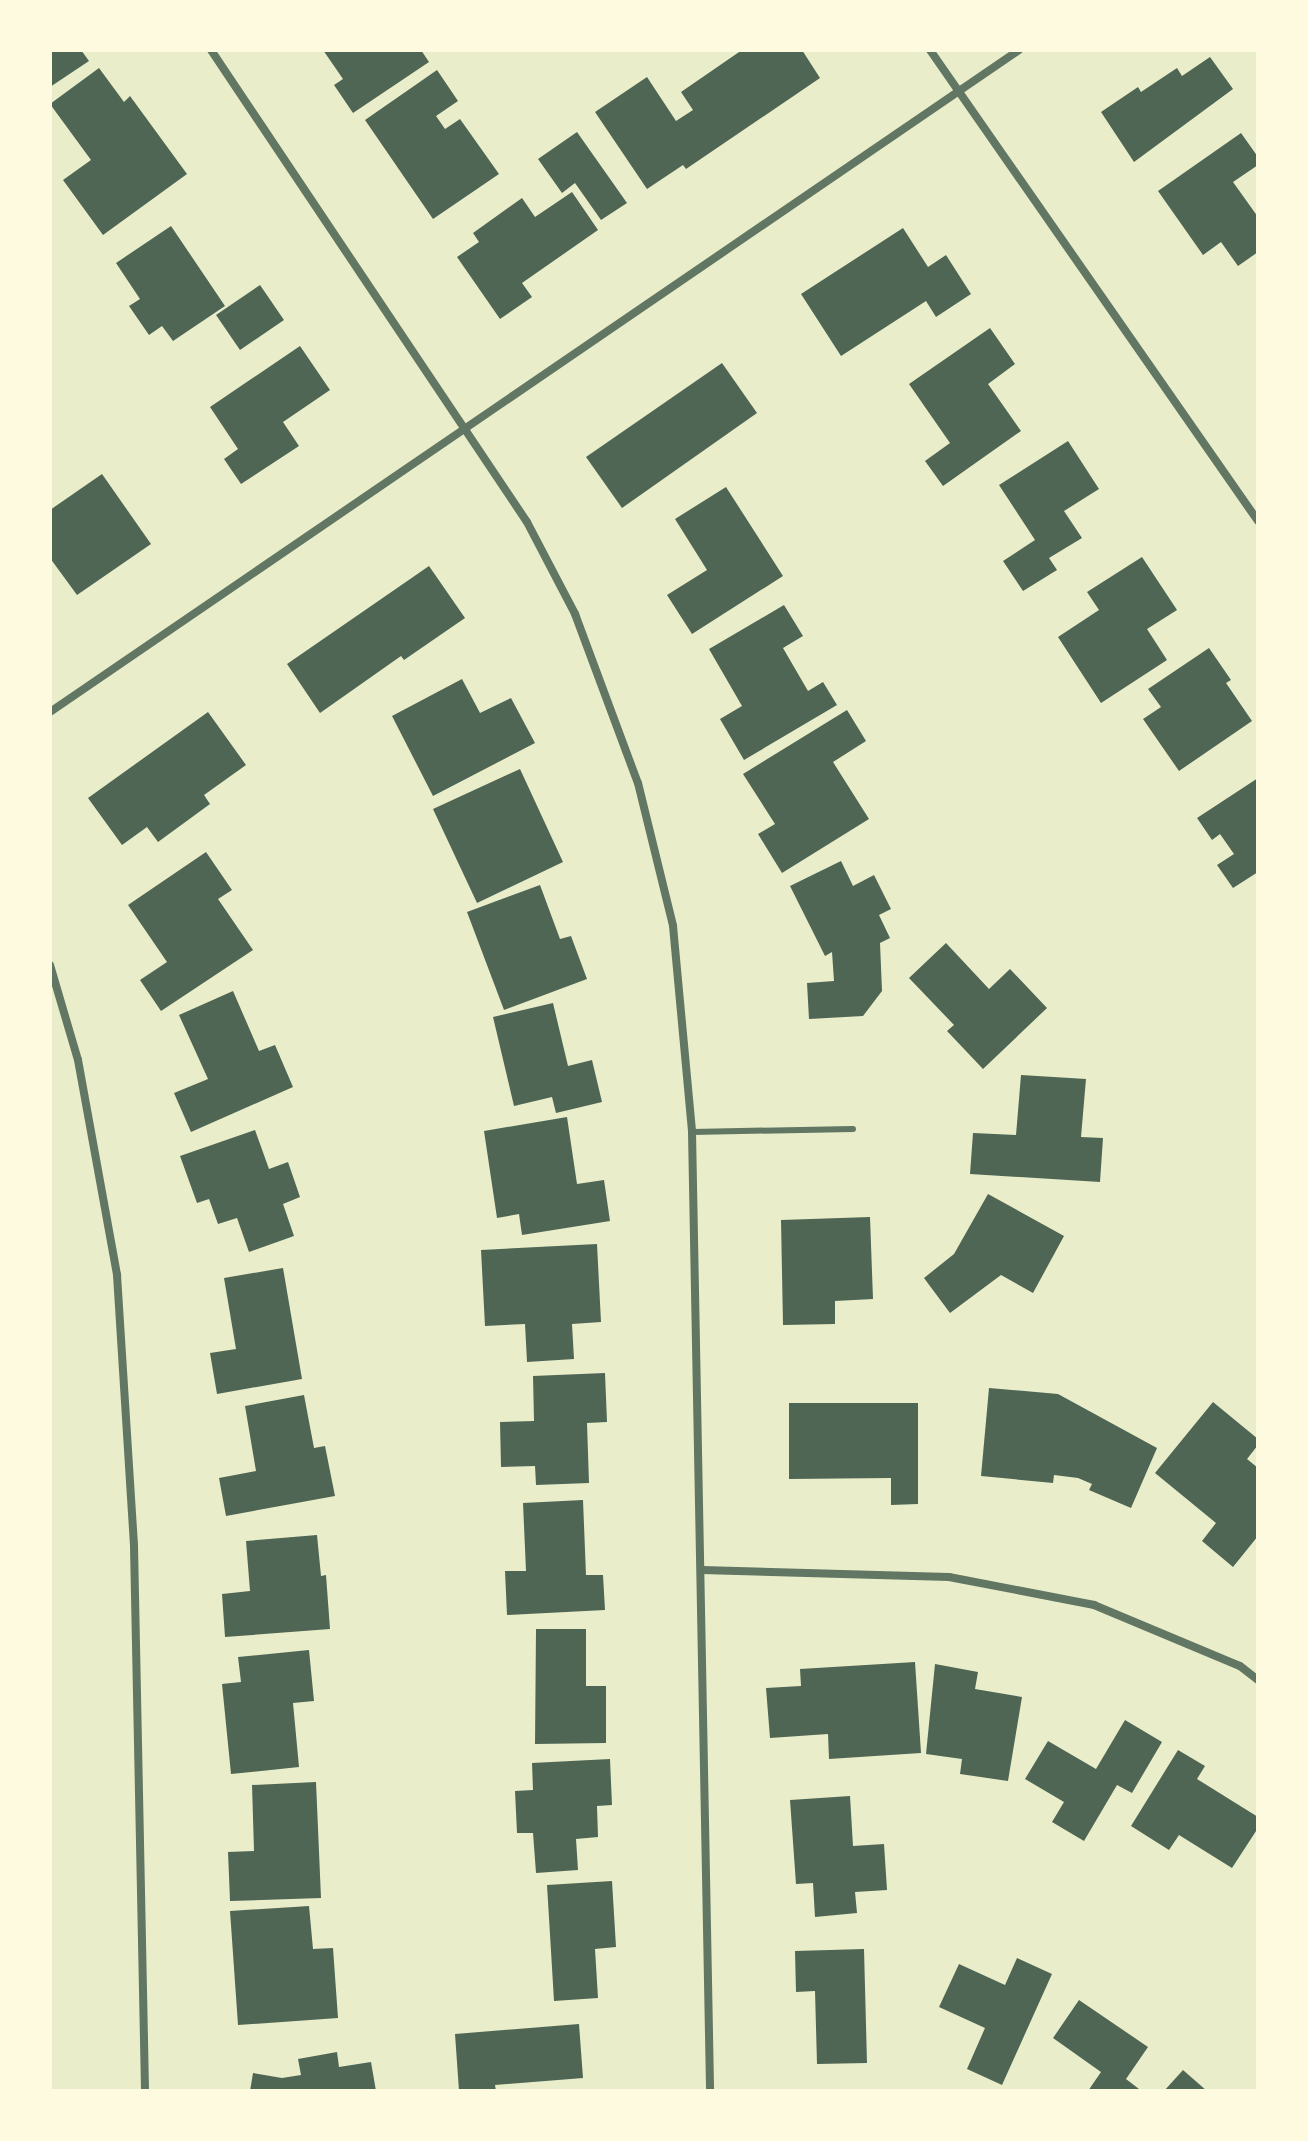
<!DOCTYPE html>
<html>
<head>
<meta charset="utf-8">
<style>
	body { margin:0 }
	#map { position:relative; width:1308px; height:2141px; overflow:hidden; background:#e9edc9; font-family:Roboto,sans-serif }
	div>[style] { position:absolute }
	.building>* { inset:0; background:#4f6655 }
	.service>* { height:6px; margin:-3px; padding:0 3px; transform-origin:3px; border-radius:3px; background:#617663 }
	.minor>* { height:8px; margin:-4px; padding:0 4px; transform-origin:4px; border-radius:4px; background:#617663 }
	span { translate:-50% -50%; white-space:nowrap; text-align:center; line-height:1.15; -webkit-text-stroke:6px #fefae0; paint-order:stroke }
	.frame { position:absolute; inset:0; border:52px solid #fefae0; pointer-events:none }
</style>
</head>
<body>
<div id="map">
	<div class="building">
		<div style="clip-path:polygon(50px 50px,81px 50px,89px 61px,50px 87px)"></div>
		<div style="clip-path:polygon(323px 50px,421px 50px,429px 62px,353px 113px,334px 85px,343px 79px)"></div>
		<div style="clip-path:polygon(742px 50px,802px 50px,820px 78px,686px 169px,683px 165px,647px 189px,595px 112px,647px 77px,676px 121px,693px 110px,681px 92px)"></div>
		<div style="clip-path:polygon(1210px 57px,1233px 89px,1134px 162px,1101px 112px,1138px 87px,1141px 92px,1177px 68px,1182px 76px)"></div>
		<div style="clip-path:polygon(99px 68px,124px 102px,130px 96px,187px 174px,103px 235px,63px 180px,91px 160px,50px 104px)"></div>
		<div style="clip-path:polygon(437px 70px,458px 101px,436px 116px,445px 129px,460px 119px,499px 174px,433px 219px,365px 120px)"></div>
		<div style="clip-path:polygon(577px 132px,627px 203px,601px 220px,575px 183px,562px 193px,538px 159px)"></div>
		<div style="clip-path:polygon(1241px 133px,1258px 157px,1258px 165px,1233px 182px,1258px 217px,1258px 252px,1238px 266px,1221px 242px,1203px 255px,1158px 191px)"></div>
		<div style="clip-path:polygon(572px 192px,598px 230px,522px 283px,532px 297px,500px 319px,457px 257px,479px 242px,473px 233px,522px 198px,535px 217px)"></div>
		<div style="clip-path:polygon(171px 226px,225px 306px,173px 341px,162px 326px,149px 335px,129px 306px,140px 299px,116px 263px)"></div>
		<div style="clip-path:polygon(903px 228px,928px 267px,946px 255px,971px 294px,936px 317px,926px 301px,841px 356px,801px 294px)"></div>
		<div style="clip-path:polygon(260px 285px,284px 320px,240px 350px,216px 315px)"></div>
		<div style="clip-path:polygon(990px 328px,1015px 364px,988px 384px,1021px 431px,943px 486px,925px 461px,950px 443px,909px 384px)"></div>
		<div style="clip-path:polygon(300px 346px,330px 390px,283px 422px,299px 446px,241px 484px,224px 459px,238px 449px,210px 407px)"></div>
		<div style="clip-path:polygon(722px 363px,757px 413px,622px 508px,586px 457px)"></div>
		<div style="clip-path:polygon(1068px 441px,1099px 489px,1064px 511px,1082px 538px,1049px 558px,1057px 570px,1023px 591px,1003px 561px,1035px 540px,999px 485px)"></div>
		<div style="clip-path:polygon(102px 474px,151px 544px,77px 595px,50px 558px,50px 510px)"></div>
		<div style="clip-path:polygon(726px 487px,783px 576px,692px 634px,667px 595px,707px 570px,675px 519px)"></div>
		<div style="clip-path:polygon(1142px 557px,1177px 610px,1147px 629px,1167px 660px,1101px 703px,1058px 637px,1099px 610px,1087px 592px)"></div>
		<div style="clip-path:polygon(429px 566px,465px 618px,404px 660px,401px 656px,320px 713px,287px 664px)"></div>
		<div style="clip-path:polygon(784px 605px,803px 636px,783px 648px,808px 691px,823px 682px,837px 705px,744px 760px,720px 719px,742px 706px,709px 649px)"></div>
		<div style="clip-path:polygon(1209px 648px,1231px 680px,1226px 683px,1252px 721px,1179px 771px,1143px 719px,1161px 707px,1148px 689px)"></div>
		<div style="clip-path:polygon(462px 679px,480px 713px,511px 698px,535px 743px,433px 796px,392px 716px)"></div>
		<div style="clip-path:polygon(847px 710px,866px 741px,833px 762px,869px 819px,782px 873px,758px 834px,775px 824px,743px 774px)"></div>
		<div style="clip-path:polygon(208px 712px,246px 765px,204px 795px,210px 804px,158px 842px,147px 827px,122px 845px,88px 798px)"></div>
		<div style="clip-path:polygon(520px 769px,563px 862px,477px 903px,433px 809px)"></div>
		<div style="clip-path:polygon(1258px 778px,1258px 872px,1233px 888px,1217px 865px,1234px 854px,1220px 834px,1212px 840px,1197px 818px)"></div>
		<div style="clip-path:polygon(206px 852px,232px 890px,218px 899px,253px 950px,161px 1011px,140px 980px,167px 962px,128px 905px)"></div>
		<div style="clip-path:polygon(841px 861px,853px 886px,874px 875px,891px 909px,879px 915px,890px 938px,880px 943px,882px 991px,863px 1016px,809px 1019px,807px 983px,834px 981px,832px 952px,825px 956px,790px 886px)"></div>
		<div style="clip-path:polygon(540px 885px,560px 939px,571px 936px,587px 979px,504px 1010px,467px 912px)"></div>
		<div style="clip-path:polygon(946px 943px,989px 989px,1010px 969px,1047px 1008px,983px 1069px,947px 1031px,954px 1025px,909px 978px)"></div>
		<div style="clip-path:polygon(233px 991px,259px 1051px,275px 1045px,293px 1087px,191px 1132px,174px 1093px,208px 1079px,179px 1015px)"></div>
		<div style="clip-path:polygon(553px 1003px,568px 1066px,592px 1060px,602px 1102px,556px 1113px,552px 1097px,514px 1106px,493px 1017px)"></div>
		<div style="clip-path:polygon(1021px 1075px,1086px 1079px,1081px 1137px,1103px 1138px,1100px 1182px,970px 1174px,973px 1133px,1016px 1135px)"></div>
		<div style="clip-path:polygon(567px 1117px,577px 1184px,604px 1180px,610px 1221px,522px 1235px,519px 1214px,497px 1218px,484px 1131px)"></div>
		<div style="clip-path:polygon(255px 1130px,269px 1169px,288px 1162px,300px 1197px,283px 1204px,294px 1236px,249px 1252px,237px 1218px,218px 1224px,209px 1199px,197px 1203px,180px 1156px)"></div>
		<div style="clip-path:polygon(988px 1194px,1064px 1236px,1033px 1293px,1001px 1275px,950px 1313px,924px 1278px,954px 1254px)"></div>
		<div style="clip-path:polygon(870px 1217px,873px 1299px,835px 1301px,835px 1324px,783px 1325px,781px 1220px)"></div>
		<div style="clip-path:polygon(597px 1244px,601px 1322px,572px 1324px,574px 1359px,527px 1362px,525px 1324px,485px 1326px,481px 1250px)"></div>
		<div style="clip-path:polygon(283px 1268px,302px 1379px,217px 1394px,210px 1353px,236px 1349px,224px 1278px)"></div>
		<div style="clip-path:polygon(605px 1373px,607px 1422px,587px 1423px,589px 1483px,536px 1485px,535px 1466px,501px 1467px,500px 1422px,534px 1421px,533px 1376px)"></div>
		<div style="clip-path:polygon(989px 1388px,1058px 1394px,1157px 1448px,1131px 1508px,1089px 1490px,1092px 1484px,1078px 1478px,1054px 1475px,1053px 1483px,981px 1476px)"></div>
		<div style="clip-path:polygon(304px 1395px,314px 1448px,325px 1446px,335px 1496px,226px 1516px,219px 1478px,256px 1471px,245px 1406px)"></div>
		<div style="clip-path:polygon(1213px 1402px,1258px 1439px,1258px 1445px,1247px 1459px,1258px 1468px,1258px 1536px,1233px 1567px,1202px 1541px,1216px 1523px,1155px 1473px)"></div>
		<div style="clip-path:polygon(789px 1403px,918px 1403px,918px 1504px,891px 1505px,891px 1478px,789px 1479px)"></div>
		<div style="clip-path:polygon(583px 1500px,586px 1575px,603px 1575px,605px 1610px,507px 1615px,505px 1571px,526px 1571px,523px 1503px)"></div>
		<div style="clip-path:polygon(317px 1535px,321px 1576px,326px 1575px,330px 1629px,225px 1637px,222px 1594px,250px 1591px,246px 1541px)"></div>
		<div style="clip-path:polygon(536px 1629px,586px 1629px,586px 1686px,606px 1686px,606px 1743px,535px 1744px)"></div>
		<div style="clip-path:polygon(309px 1650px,314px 1701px,293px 1703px,299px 1767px,231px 1774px,222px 1684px,241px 1682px,238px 1657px)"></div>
		<div style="clip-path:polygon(915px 1662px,921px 1753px,829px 1759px,828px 1734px,770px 1738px,766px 1688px,801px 1686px,800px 1669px)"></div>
		<div style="clip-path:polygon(935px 1664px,978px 1672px,975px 1689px,1022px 1697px,1008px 1781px,960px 1774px,962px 1759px,926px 1754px)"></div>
		<div style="clip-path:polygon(1125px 1720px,1162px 1742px,1132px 1793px,1117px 1785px,1084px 1841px,1052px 1822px,1064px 1802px,1025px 1779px,1048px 1741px,1096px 1769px)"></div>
		<div style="clip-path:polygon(1178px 1750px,1205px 1766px,1197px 1779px,1258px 1817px,1258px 1828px,1232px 1868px,1179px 1835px,1169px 1850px,1131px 1826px)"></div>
		<div style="clip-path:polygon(610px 1759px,612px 1805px,597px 1806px,598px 1837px,576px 1839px,578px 1870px,536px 1873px,533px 1833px,517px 1833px,515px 1791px,533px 1790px,532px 1763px)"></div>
		<div style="clip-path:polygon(316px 1782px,321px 1898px,230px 1901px,228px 1852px,254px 1851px,252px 1785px)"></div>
		<div style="clip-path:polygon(850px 1796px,853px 1846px,884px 1844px,887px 1890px,855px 1892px,857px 1913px,815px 1917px,813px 1883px,796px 1884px,790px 1800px)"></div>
		<div style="clip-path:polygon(612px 1881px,616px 1947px,595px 1949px,598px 1998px,554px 2001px,547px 1885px)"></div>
		<div style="clip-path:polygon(309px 1906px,313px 1949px,333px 1948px,338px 2018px,238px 2025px,230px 1911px)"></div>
		<div style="clip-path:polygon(864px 1949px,867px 2063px,817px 2064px,815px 1991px,796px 1992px,795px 1951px)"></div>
		<div style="clip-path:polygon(1017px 1958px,1052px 1974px,1002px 2085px,967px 2069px,985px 2028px,939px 2007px,959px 1964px,1005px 1985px)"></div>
		<div style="clip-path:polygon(1079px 2000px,1148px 2047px,1126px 2079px,1139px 2089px,1138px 2091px,1088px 2091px,1101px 2072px,1053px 2038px)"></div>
		<div style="clip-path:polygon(579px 2024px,583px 2078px,495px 2085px,496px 2091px,459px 2091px,455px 2034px)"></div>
		<div style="clip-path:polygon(337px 2052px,339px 2067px,371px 2062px,376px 2091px,250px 2091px,253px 2073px,282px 2078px,301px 2075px,298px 2059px)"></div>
		<div style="clip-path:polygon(1183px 2070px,1207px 2091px,1164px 2091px)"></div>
	</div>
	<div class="service">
		<div style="left:692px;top:1132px;width:161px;rotate:-1.1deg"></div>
	</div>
	<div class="minor">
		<div style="left:211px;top:50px;width:568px;rotate:56.2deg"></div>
		<div style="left:527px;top:522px;width:104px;rotate:62.4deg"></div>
		<div style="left:575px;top:614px;width:180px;rotate:69.6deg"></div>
		<div style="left:638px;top:783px;width:147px;rotate:76.2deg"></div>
		<div style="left:673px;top:926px;width:207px;rotate:84.7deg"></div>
		<div style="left:692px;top:1132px;width:959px;rotate:88.92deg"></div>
		<div style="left:930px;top:50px;width:574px;rotate:55.15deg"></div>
		<div style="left:50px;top:712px;width:1174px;rotate:-34.34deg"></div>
		<div style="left:50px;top:965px;width:99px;rotate:73.6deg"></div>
		<div style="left:78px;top:1060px;width:219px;rotate:79.7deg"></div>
		<div style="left:117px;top:1275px;width:272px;rotate:86.4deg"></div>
		<div style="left:134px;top:1546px;width:545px;rotate:88.84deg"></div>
		<div style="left:702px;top:1570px;width:247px;rotate:1.6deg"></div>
		<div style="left:949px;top:1577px;width:148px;rotate:10.9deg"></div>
		<div style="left:1094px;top:1605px;width:158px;rotate:22.7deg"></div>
		<div style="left:1240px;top:1666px;width:23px;rotate:38deg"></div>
	</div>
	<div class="frame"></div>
</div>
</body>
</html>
